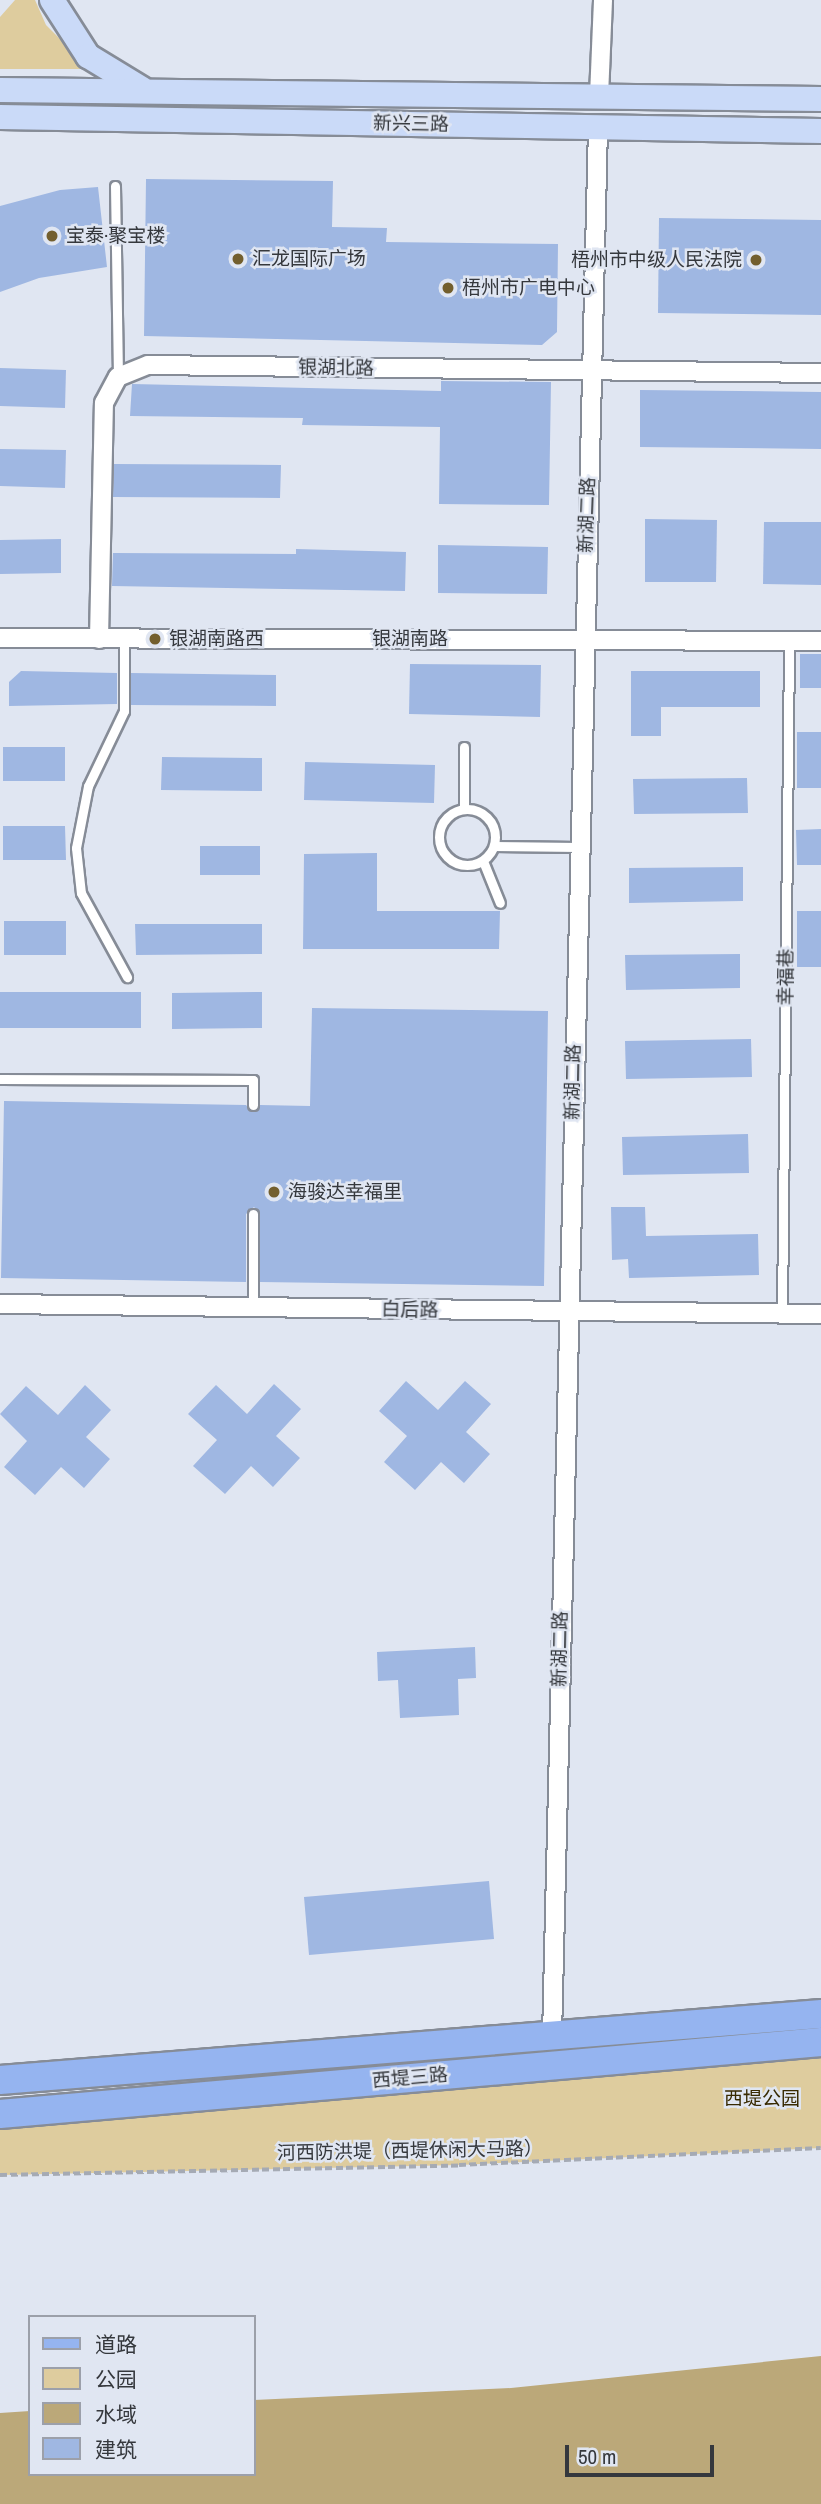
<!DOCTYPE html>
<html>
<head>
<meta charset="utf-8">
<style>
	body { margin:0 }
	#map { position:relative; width:821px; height:2504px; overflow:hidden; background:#e0e6f2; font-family:"Archivo Narrow","Noto Sans SC",sans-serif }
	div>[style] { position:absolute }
	.green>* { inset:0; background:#decc9e }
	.water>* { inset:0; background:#bba879 }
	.building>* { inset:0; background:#9fb7e2 }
	.path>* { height:3.5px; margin-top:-1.75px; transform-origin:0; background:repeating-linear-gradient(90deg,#a5aab4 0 7px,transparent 0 10.5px) }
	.roads { filter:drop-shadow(2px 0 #868c97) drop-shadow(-2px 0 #868c97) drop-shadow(0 2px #868c97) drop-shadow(0 -2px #868c97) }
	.service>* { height:9px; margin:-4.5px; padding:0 4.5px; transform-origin:4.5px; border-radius:4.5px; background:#fff }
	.service>.ring { margin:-4.5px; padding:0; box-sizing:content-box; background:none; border:9px solid #fff; border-radius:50% }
	.minor>* { height:18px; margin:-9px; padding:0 9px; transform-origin:9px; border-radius:9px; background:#fff }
	.secondary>* { height:24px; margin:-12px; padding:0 12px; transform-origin:12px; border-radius:12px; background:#cadaf8 }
	.primary>* { height:28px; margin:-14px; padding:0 14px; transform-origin:14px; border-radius:14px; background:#95b4f0 }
	.dots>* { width:19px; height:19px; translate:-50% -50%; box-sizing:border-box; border:4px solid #e0e6f2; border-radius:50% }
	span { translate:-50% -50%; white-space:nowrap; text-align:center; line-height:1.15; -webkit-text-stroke:5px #e0e6f2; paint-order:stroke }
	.street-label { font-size:19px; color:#35383d }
	.poi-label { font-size:19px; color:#35383d }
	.left { translate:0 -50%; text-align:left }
	.right { translate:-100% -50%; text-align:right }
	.park-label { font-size:19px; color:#382a01 }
	.legend { position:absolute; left:28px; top:2315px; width:228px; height:161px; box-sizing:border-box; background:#e0e6f2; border:2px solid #9ca0aa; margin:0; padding:9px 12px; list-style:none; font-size:21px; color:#35383d }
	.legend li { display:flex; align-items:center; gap:14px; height:35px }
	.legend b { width:35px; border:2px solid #9ca0aa }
	.scale { position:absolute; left:565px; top:2445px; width:149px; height:32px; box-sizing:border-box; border:4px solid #35383d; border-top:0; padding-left:9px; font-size:21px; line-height:24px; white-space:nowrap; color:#35383d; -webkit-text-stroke:5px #e0e6f2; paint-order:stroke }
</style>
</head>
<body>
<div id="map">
	<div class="green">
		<div style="clip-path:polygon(15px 0,35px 0,46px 25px,79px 58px,82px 69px,0 69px,0 17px)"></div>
		<div style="clip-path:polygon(821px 2042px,821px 2148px,459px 2165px,0 2175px,0 2114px)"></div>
	</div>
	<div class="water">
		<div style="clip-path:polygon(821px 2356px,821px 2504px,0 2504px,0 2413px,30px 2411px,30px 2474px,254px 2474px,254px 2400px,511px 2388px)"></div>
	</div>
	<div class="building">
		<div style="clip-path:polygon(146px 179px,333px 181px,332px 227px,387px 228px,386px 242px,558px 244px,557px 332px,542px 345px,144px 336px)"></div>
		<div style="clip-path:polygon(98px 187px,107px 267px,39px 278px,0 292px,0 206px,60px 190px)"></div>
		<div style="clip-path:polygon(659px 218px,821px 220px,821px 315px,658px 313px)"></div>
		<div style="clip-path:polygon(0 368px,66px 370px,65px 408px,0 406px)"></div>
		<div style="clip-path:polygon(441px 381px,551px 382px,549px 505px,439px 504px,440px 427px,302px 425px,303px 418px,130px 416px,132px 384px,441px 391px)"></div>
		<div style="clip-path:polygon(640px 390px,821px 392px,821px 449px,640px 447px)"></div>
		<div style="clip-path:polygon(0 449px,66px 450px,65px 488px,0 486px)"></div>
		<div style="clip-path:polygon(114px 464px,281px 465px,280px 498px,113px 497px)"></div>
		<div style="clip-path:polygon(645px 519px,717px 520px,716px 582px,645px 582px)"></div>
		<div style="clip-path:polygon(764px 522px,821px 522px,821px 585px,763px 584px)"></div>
		<div style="clip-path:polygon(61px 539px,61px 573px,0 574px,0 540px)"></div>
		<div style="clip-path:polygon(438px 545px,548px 547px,547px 594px,438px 593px)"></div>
		<div style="clip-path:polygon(296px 549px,406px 552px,405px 591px,112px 586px,113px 553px,296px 554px)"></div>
		<div style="clip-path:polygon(800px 654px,821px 654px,821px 688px,800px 688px)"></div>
		<div style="clip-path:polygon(410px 664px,541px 665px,540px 717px,409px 714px)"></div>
		<div style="clip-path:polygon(21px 671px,117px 673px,117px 704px,9px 706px,9px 682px)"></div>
		<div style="clip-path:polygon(631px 671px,760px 671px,760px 707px,661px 707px,661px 736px,631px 736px)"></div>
		<div style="clip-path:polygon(131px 673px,276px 675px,276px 706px,131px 705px)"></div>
		<div style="clip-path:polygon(797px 732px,821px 732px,821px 788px,797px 788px)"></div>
		<div style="clip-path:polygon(3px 747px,65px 747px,65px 781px,3px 781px)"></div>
		<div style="clip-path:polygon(162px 757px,262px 758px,262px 791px,161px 790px)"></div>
		<div style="clip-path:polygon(305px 762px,435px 765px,434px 803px,304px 800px)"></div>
		<div style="clip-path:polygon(747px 778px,748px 813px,634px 814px,633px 779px)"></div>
		<div style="clip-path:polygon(3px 826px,65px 826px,66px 860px,3px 860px)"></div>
		<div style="clip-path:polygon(821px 829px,821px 865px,797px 865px,796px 830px)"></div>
		<div style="clip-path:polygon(200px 846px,260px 846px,260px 875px,200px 875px)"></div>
		<div style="clip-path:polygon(377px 853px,377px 911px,500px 911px,499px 949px,303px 949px,304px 854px)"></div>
		<div style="clip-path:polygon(743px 867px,743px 901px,629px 903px,629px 868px)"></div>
		<div style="clip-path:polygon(797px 911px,821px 911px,821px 967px,797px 967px)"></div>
		<div style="clip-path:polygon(4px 921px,66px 921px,66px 955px,4px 955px)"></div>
		<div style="clip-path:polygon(135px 924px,262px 924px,262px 954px,136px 955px)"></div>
		<div style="clip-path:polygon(740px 954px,740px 988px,626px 990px,625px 955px)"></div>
		<div style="clip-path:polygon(0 992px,141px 992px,141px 1028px,0 1028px)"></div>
		<div style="clip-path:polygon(262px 992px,262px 1028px,172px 1029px,172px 993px)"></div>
		<div style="clip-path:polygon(312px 1008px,548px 1011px,544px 1286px,260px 1282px,260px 1214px,254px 1207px,246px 1214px,246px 1282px,1px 1278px,4px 1101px,246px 1105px,252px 1112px,260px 1105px,310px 1106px)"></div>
		<div style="clip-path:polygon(751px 1039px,752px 1077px,626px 1079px,625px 1041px)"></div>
		<div style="clip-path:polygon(748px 1134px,749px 1173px,623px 1175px,622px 1137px)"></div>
		<div style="clip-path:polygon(611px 1207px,645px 1207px,646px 1236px,758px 1234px,759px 1275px,629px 1278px,628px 1259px,612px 1260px)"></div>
		<div style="clip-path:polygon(406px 1381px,438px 1410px,465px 1381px,491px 1404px,466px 1432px,490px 1454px,464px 1483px,441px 1462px,415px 1490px,384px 1462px,407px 1436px,379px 1411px)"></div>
		<div style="clip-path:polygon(274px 1384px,301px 1409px,276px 1436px,300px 1458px,273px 1487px,251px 1466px,225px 1494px,193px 1466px,217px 1440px,188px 1414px,216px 1385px,247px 1414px)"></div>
		<div style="clip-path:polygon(85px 1385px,111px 1410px,86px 1437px,110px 1459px,84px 1488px,61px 1467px,35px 1495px,4px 1467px,27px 1441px,0 1414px,26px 1386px,58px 1415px)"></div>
		<div style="clip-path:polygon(475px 1647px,476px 1678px,458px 1679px,459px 1715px,400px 1718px,398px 1680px,378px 1681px,377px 1652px)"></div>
		<div style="clip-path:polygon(489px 1881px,494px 1939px,309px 1955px,304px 1897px)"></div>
	</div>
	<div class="path">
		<div style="left:0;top:2175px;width:459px;rotate:-1.2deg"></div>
		<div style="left:459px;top:2165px;width:362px;rotate:-2.7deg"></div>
	</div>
	<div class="roads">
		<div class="service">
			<div style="left:115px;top:186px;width:191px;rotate:89.1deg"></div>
			<div style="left:124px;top:639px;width:72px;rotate:90deg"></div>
			<div style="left:124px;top:711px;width:83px;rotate:115.6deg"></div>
			<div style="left:88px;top:786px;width:63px;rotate:101deg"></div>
			<div style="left:76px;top:848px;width:45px;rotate:83.7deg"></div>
			<div style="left:81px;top:893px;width:96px;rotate:61.3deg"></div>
			<div style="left:464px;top:747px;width:62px;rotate:90deg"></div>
			<div class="ring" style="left:439px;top:809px;width:47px;height:47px"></div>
			<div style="left:494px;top:846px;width:84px;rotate:0.7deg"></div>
			<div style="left:483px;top:861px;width:45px;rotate:68deg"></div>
			<div style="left:0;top:1079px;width:253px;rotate:0.2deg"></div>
			<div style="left:253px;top:1080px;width:25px;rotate:90deg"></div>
			<div style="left:253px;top:1307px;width:93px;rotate:-90deg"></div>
			<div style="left:782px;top:1314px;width:674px;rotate:-89.4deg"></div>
		</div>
		<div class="minor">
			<div style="left:599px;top:96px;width:96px;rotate:-87.6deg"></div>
			<div style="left:0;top:638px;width:821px;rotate:0.21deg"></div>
			<div style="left:99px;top:639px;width:236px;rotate:-88.8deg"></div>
			<div style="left:104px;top:403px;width:30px;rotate:-62deg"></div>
			<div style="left:118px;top:377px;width:32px;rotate:-22deg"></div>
			<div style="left:148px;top:365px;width:673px;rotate:0.68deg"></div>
			<div style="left:0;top:1304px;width:821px;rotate:0.7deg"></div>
			<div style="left:552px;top:2037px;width:1910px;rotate:-88.62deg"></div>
		</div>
		<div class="secondary">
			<div style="left:52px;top:0;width:67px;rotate:57.3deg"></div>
			<div style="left:88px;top:56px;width:63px;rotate:31.4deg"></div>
			<div style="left:0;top:90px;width:821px;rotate:0.63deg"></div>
			<div style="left:0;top:117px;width:821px;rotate:0.98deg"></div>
		</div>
		<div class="primary">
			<div style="left:0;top:2080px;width:824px;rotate:-4.6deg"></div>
			<div style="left:0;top:2114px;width:824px;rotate:-5.01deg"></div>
		</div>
	</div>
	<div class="dots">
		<div style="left:52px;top:236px;background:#735f2e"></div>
		<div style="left:238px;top:259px;background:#735f2e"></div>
		<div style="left:756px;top:260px;background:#735f2e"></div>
		<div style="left:448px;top:288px;background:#735f2e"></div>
		<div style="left:155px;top:639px;background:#735f2e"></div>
		<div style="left:274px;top:1192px;background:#735f2e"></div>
	</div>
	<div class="street-label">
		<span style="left:411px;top:124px;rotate:1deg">新兴三路</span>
		<span style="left:336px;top:368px;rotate:1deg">银湖北路</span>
		<span style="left:587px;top:515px;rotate:-88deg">新湖二路</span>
		<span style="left:410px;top:639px">银湖南路</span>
		<span style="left:786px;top:977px;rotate:-89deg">幸福巷</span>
		<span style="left:573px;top:1082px;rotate:-89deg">新湖二路</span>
		<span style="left:410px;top:1310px;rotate:1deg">白后路</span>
		<span style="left:560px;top:1649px;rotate:-89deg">新湖二路</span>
		<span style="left:410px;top:2078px;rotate:-5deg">西堤三路</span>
		<span style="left:410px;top:2151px;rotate:-1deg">河西防洪堤（西堤休闲大马路）</span>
	</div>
	<div class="poi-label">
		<span class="left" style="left:66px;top:236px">宝泰·聚宝楼</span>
		<span class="left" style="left:252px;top:259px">汇龙国际广场</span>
		<span class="right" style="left:742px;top:260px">梧州市中级人民法院</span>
		<span class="left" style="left:462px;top:288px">梧州市广电中心</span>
		<span class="left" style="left:169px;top:639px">银湖南路西</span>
		<span class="left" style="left:288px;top:1192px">海骏达幸福里</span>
	</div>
	<div class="park-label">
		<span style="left:762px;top:2099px">西堤公园</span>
	</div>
	<ul class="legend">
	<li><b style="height:9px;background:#95b4f0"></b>道路</li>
	<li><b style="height:19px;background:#decc9e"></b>公园</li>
	<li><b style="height:19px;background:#bba879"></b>水域</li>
	<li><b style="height:19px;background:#9fb7e2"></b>建筑</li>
	</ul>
	<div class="scale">50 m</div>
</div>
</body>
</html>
